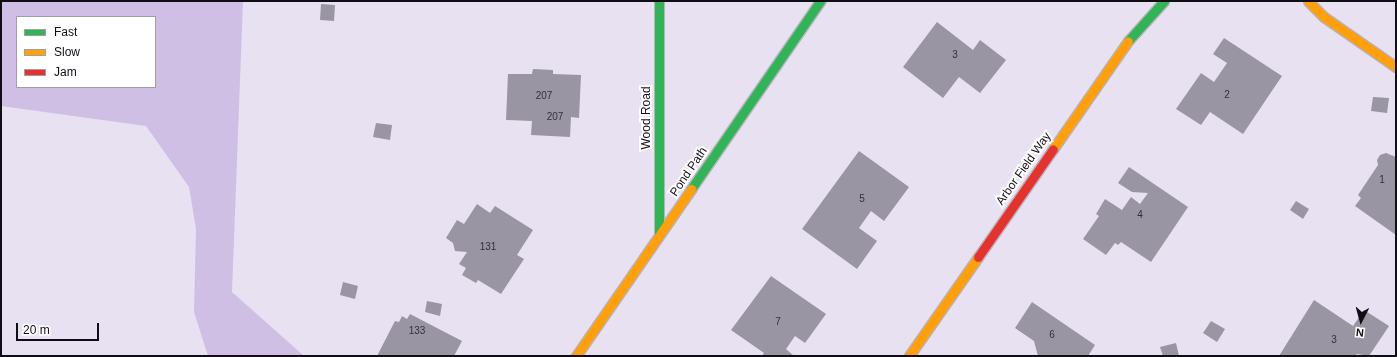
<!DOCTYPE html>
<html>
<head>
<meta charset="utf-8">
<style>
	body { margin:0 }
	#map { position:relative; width:1397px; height:357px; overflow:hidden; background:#e8e1f2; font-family:Helvetica,sans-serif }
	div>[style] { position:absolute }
	.forest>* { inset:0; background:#d0bfe5 }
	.building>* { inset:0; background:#9a95a2 }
	.roads { filter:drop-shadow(1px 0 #b7b2bf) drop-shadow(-1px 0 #b7b2bf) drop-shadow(0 1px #b7b2bf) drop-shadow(0 -1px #b7b2bf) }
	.fast>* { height:9px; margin:-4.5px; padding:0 4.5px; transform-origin:4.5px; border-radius:4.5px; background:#30b455 }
	.slow>* { height:9px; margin:-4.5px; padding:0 4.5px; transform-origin:4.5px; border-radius:4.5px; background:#ff9f0a }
	.jam>* { height:9px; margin:-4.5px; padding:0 4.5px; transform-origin:4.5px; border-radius:4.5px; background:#e5322d }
	span { translate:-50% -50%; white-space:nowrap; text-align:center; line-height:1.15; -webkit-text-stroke:4px #fff; paint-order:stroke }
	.number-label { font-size:10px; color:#332f3a }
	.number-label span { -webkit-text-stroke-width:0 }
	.street-label { font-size:12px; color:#110d17 }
	.frame { position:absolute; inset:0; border:2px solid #110d17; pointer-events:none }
	.legend { position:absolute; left:16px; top:16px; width:140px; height:72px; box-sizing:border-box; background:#fff; border:1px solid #a09ea2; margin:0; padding:5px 7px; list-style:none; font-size:12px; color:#110d17 }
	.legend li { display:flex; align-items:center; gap:8px; height:20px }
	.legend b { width:20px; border:1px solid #a09ea2 }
	.north { position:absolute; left:1341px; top:301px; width:40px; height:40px; -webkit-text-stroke:3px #fff; paint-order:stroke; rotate:186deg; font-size:11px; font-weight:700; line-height:16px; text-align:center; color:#110d17 }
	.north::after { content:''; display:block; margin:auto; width:14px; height:18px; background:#110d17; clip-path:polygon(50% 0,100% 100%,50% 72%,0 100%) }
	.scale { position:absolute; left:16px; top:323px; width:83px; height:18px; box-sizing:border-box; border:2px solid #110d17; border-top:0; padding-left:5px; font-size:12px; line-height:14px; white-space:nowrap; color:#110d17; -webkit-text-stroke:3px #fff; paint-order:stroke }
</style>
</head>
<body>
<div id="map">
	<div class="forest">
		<div style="clip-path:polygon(evenodd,1px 1px,243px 1px,232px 292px,304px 356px,208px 356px,194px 312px,196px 229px,189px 187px,146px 126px,1px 106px,1px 1px,17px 17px,155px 17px,155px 87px,17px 87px,17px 17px)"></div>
	</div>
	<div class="building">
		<div style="clip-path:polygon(321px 4px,335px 5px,334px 21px,320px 20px)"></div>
		<div style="clip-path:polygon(937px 22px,973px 50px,980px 40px,1006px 60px,980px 93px,959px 77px,943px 98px,903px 67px)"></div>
		<div style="clip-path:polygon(1224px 38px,1282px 76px,1243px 134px,1210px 112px,1201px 125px,1176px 109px,1201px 73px,1214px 82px,1227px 63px,1213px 54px)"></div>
		<div style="clip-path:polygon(533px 69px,553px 70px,553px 74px,581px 75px,579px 118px,571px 117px,570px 137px,531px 135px,532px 121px,506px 120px,508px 74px,532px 74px)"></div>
		<div style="clip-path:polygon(1373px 97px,1389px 98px,1387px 113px,1371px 111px)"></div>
		<div style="clip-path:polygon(376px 123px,392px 125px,390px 140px,373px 137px)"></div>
		<div style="clip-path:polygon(859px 151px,909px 187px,884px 221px,871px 211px,859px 228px,877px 241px,857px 269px,802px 229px)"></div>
		<div style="clip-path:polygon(1386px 153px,1396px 157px,1396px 235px,1355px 206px,1361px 198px,1358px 195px,1378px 165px,1377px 160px,1380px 155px)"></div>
		<div style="clip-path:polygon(1129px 167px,1188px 207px,1151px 262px,1121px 242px,1118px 245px,1115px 243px,1106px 255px,1083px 239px,1099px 216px,1096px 214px,1105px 199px,1122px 210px,1131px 197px,1140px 204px,1148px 193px,1132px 192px,1118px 183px)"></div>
		<div style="clip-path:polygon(1296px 201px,1309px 209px,1303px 219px,1290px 210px)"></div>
		<div style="clip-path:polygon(477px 204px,490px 213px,495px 206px,533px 230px,517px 255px,524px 259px,501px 294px,478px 280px,476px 283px,462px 275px,466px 268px,459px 264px,467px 252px,455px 251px,453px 243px,446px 238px,457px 220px,464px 224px)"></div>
		<div style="clip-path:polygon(771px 276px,826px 314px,805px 343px,795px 336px,786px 349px,794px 356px,762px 356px,764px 353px,731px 330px)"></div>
		<div style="clip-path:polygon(343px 282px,358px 286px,355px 299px,340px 295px)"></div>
		<div style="clip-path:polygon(1314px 300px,1353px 326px,1364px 310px,1389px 326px,1369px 356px,1357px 354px,1355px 356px,1279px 356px)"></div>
		<div style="clip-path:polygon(427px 301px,442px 304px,440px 316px,425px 312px)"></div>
		<div style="clip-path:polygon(1032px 302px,1095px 345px,1088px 356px,1038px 356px,1034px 341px,1015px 328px)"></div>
		<div style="clip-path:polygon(410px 314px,462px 341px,454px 356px,377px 356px,395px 321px,399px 322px,402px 316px,407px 319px)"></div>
		<div style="clip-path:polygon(1211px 321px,1225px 329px,1217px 342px,1203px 333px)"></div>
		<div style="clip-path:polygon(1176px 343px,1179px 356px,1163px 356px,1160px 347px)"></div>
	</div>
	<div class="roads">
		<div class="fast">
			<div style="left:659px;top:1px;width:234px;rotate:90deg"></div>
			<div style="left:1128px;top:41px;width:54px;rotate:-48deg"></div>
			<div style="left:691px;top:189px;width:228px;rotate:-55.5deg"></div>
		</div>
		<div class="slow">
			<div style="left:1308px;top:1px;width:23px;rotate:45deg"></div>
			<div style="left:1324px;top:17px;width:88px;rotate:34.8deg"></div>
			<div style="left:1053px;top:149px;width:131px;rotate:-55.2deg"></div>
			<div style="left:576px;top:356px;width:203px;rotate:-55.4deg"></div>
			<div style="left:909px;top:356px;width:121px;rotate:-55.1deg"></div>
		</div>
		<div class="jam">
			<div style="left:978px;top:257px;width:131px;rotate:-55.2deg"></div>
		</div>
	</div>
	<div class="number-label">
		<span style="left:955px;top:55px">3</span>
		<span style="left:1227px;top:95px">2</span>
		<span style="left:544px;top:96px">207</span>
		<span style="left:555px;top:117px">207</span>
		<span style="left:1382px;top:180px">1</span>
		<span style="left:862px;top:199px">5</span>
		<span style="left:1140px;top:215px">4</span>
		<span style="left:488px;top:247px">131</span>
		<span style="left:778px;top:322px">7</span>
		<span style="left:417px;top:331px">133</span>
		<span style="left:1052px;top:335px">6</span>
		<span style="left:1334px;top:340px">3</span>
	</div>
	<div class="street-label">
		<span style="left:647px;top:118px;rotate:-90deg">Wood Road</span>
		<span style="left:1024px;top:169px;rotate:-55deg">Arbor Field Way</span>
		<span style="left:689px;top:172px;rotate:-56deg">Pond Path</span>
	</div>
	<div class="frame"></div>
	<ul class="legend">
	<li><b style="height:5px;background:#30b455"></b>Fast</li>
	<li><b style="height:5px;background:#ff9f0a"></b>Slow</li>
	<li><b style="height:5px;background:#e5322d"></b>Jam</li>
	</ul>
	<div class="north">N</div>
	<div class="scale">20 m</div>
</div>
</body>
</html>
